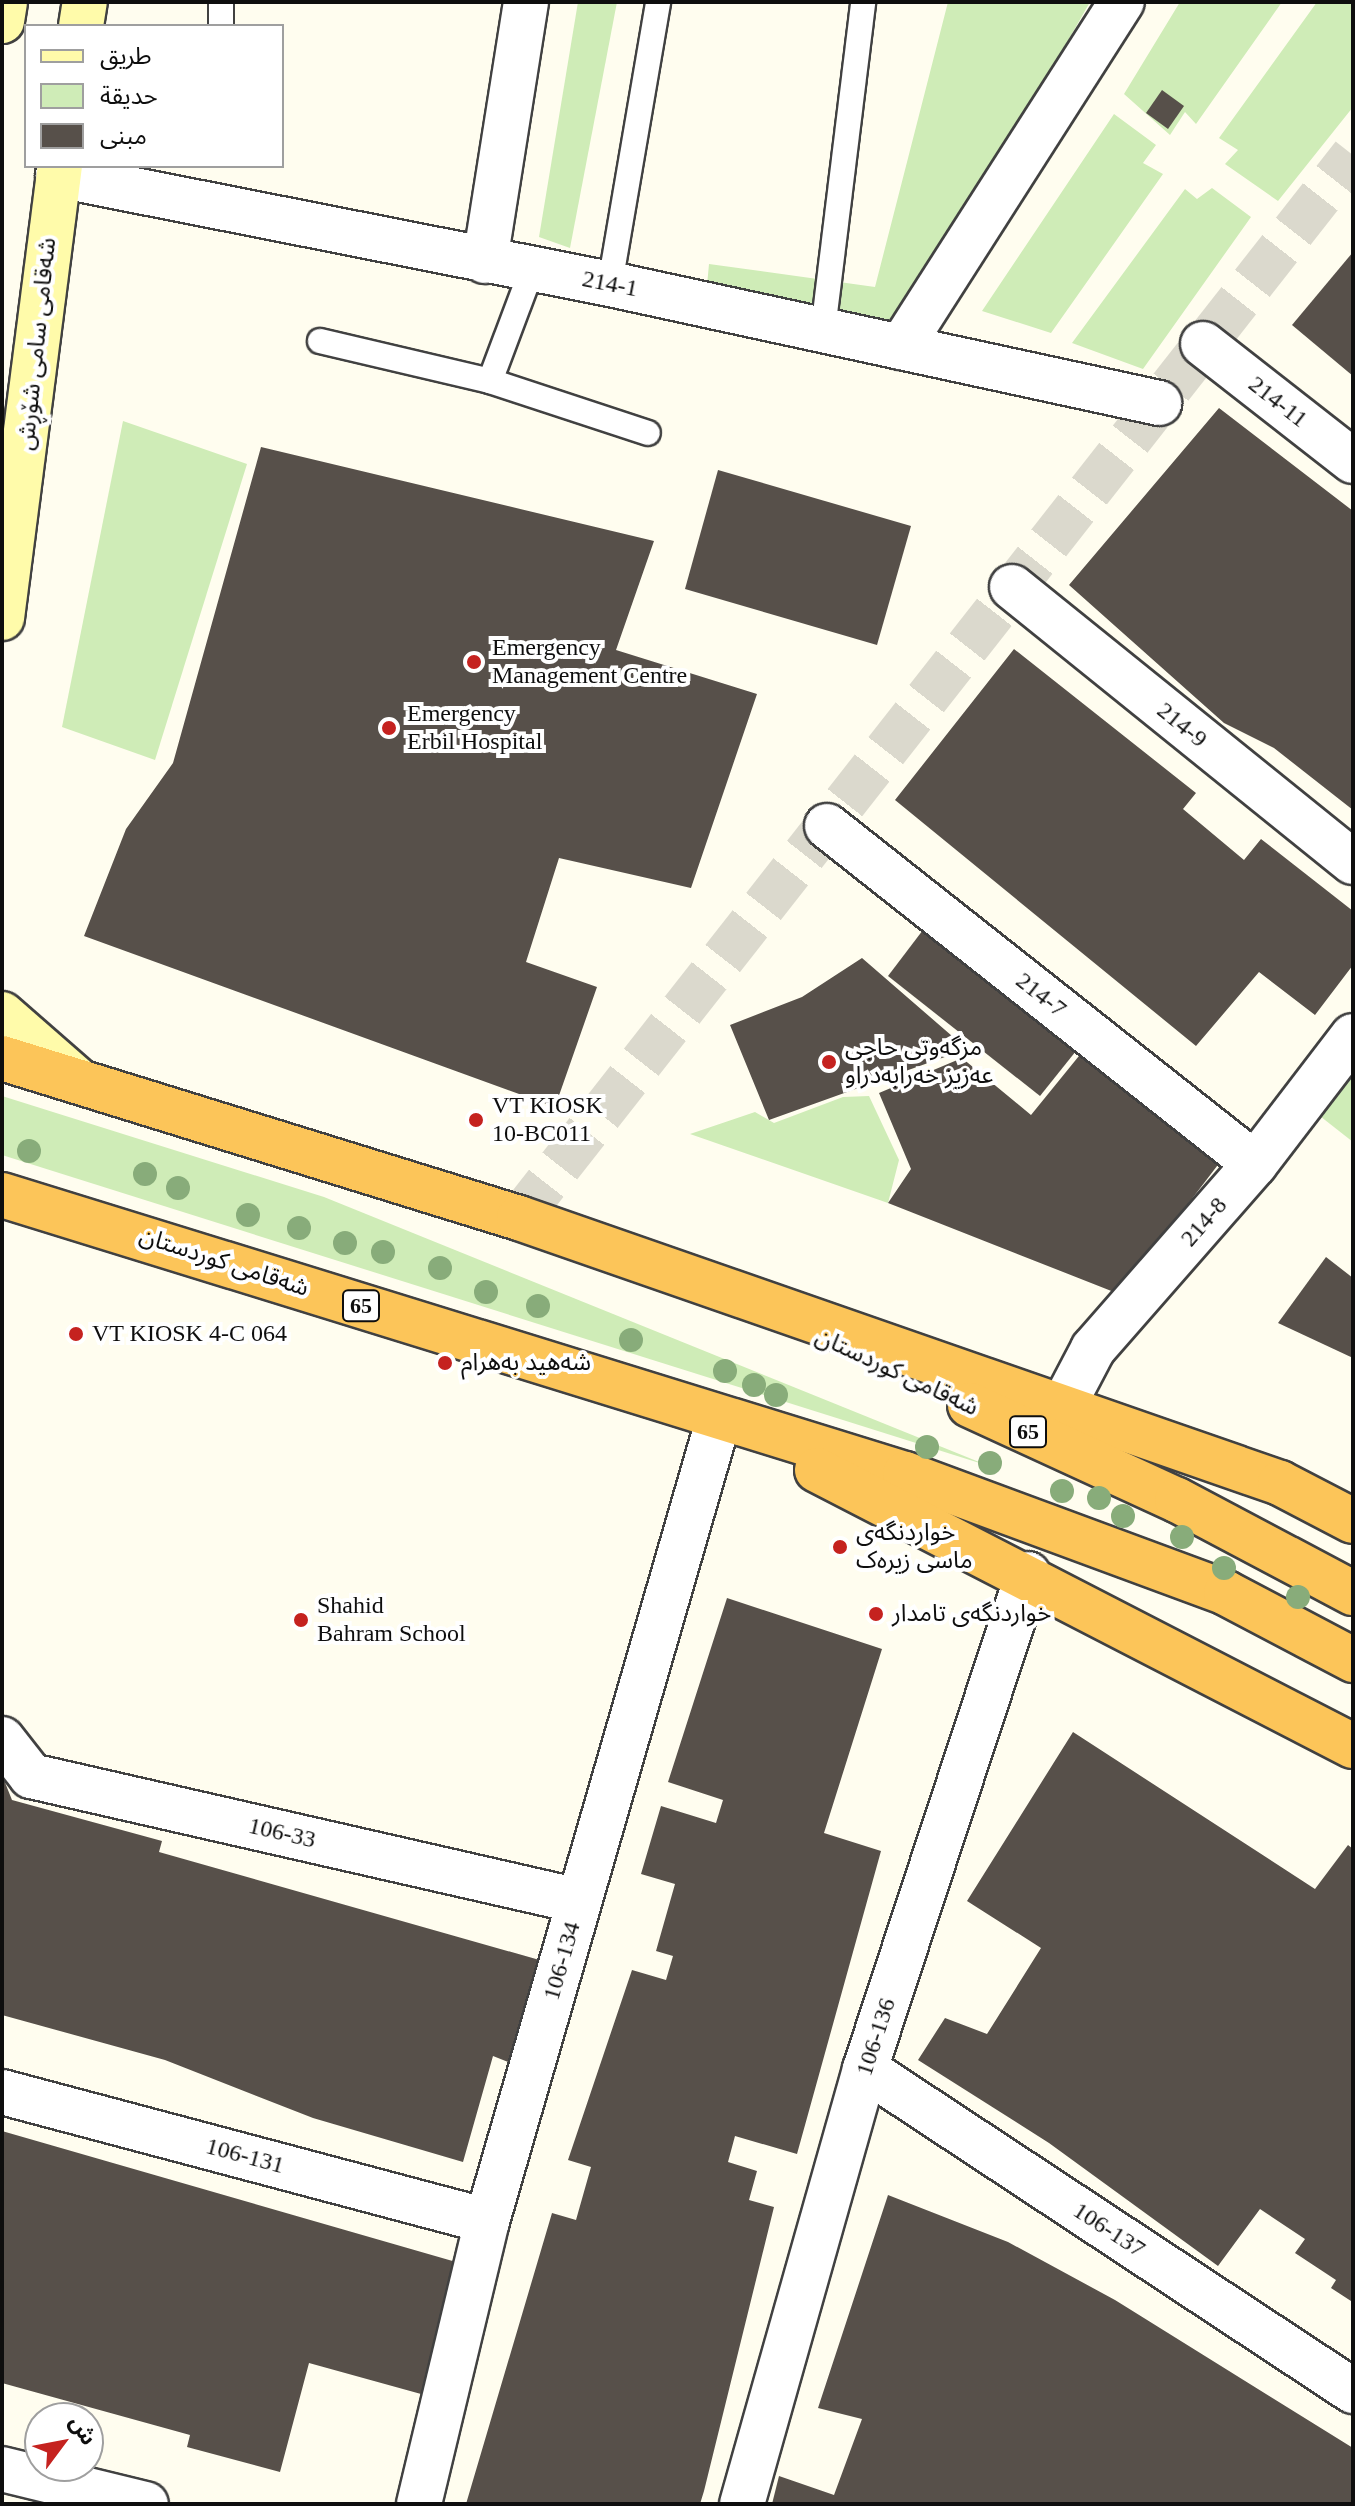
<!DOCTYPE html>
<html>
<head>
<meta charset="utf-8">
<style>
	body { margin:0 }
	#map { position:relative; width:1355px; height:2506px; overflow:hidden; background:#fffdef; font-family:"Times New Roman","Noto Sans Arabic",serif }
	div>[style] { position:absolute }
	.green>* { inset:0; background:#cfecb7 }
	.building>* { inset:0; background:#57504a }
	.minor-tunnel>* { height:44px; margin-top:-22px; transform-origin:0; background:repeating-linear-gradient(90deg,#dbd9cd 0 44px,transparent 0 66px) }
	.roads { filter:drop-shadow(2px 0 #414141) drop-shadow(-2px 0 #414141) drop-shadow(0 2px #414141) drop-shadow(0 -2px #414141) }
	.service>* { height:24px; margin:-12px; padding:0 12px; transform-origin:12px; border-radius:12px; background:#fff }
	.minor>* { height:44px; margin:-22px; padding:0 22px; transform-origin:22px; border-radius:22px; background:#fff }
	.secondary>* { height:44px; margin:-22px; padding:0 22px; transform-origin:22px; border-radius:22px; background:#fffbaa }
	.trunk>* { height:44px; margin:-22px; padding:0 22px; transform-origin:22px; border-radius:22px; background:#fcc559 }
	.trees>* { width:24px; height:24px; margin:-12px; border-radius:50%; background:#88ac7a }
	.dots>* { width:22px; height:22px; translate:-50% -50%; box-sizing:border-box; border:4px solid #fff; border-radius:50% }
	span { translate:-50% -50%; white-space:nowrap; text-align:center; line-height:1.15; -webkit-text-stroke:8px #fff; paint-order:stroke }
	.shield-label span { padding:2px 6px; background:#fff; border:2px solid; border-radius:6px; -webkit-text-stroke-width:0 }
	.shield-label { font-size:22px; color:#0e0e0e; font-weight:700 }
	.street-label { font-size:24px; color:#0e0e0e }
	.poi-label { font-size:24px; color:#0e0e0e }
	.left { translate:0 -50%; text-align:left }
	.frame { position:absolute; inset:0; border:4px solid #0e0e0e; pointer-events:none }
	.legend { position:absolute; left:24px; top:24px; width:260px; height:144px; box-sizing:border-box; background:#fff; border:2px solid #9f9f9f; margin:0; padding:10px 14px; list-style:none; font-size:24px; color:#0e0e0e }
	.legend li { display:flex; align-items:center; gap:16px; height:40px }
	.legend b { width:40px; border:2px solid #9f9f9f }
	.north { position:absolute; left:24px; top:2402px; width:80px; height:80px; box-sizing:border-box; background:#fff; border:2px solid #9f9f9f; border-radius:50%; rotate:58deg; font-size:22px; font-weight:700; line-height:32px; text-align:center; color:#0e0e0e }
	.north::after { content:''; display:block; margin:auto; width:28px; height:36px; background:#c5221f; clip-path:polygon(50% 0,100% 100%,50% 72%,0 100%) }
</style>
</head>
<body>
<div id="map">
	<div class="green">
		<div style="clip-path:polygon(578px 2px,617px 2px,570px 248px,539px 237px)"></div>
		<div style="clip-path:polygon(948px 2px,1090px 2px,900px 335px,706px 296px,709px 264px,875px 287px)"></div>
		<div style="clip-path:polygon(1180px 2px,1282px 2px,1196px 124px,1185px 112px,1170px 135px,1124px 94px)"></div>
		<div style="clip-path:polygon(1317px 2px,1353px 2px,1353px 107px,1278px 201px,1225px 164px,1238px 150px,1219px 138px)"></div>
		<div style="clip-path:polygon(1114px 114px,1156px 145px,1143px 163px,1163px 174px,1051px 333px,982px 311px)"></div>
		<div style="clip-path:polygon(1212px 188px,1251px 217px,1143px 369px,1072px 343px,1185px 189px,1197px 199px)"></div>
		<div style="clip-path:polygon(123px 421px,247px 464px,155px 760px,62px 727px)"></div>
		<div style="clip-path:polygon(1353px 1054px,1353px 1142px,1311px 1109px)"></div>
		<div style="clip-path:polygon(2px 1096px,324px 1197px,989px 1466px,2px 1155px)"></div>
		<div style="clip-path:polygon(869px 1096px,899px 1160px,888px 1203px,690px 1134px,755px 1112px,774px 1123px,843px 1097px)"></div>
	</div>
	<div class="building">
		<div style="clip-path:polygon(1162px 90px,1184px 106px,1168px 129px,1146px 113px)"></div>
		<div style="clip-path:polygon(1353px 252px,1353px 376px,1292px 325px)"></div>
		<div style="clip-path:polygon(1219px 408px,1353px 511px,1353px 810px,1274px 748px,1224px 723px,1069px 585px)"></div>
		<div style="clip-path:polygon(261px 447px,654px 541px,616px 650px,757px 694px,691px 888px,559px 858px,526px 962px,597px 987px,555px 1107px,84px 936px,126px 829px,173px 763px)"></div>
		<div style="clip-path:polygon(718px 470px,911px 526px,877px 645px,685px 589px)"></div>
		<div style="clip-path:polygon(1014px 649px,1196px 793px,1183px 809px,1244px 860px,1261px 839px,1353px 911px,1353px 965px,1315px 1015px,1259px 972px,1196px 1046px,895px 800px)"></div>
		<div style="clip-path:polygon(926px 926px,1080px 1046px,1040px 1096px,888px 976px)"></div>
		<div style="clip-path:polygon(862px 958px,967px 1049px,769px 1120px,730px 1025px,802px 997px)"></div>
		<div style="clip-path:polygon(1083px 1051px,1227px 1153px,1119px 1294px,888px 1203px,911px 1169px,879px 1093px,962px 1058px,1031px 1115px)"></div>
		<div style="clip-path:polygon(1326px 1257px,1353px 1278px,1353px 1358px,1278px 1323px)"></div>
		<div style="clip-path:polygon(727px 1598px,882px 1649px,824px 1833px,881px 1851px,797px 2154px,735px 2136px,728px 2162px,757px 2171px,749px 2200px,774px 2207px,704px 2491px,700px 2504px,466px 2504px,552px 2213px,576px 2220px,591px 2167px,568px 2160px,632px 1970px,666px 1980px,673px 1956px,656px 1951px,675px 1884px,641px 1874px,661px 1806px,716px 1823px,723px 1800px,668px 1782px)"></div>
		<div style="clip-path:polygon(1073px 1732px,1315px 1889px,1348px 1845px,1353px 1849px,1351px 2301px,1331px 2288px,1336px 2280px,1295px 2253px,1305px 2239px,1260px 2209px,1218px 2266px,1049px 2143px,918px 2060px,945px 2018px,987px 2034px,1041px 1948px,967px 1901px)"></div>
		<div style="clip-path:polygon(2px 1775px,12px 1800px,162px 1841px,159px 1852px,543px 1961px,523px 2068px,493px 2056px,463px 2162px,313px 2118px,165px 2060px,2px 2015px)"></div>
		<div style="clip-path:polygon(2px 2131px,456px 2262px,421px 2394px,309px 2363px,280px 2472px,187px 2447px,190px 2435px,2px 2383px)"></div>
		<div style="clip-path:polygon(888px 2195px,1008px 2242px,1115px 2300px,1353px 2448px,1353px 2504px,772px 2504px,779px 2476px,834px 2495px,862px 2419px,818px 2408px)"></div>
	</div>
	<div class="minor-tunnel">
		<div style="left:519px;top:1218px;width:1351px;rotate:-51.88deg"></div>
	</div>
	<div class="roads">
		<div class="service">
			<div style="left:221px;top:26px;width:24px;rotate:-90deg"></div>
			<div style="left:610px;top:284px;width:286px;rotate:-80.3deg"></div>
			<div style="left:823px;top:330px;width:330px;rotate:-83deg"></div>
			<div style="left:320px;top:341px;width:175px;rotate:13.2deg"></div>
			<div style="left:490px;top:381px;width:166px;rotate:18.2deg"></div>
			<div style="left:490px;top:381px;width:120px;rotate:-69.4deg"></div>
		</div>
		<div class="minor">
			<div style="left:58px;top:175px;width:563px;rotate:11.17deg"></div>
			<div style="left:610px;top:284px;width:562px;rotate:12.23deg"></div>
			<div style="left:485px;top:261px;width:262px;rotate:-81deg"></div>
			<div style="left:1203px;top:344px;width:190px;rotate:38deg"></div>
			<div style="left:901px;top:347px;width:410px;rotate:-57.4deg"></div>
			<div style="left:1012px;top:587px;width:438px;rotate:38.9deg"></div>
			<div style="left:827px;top:826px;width:545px;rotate:38.3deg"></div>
			<div style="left:1061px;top:1410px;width:69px;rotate:-62.3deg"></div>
			<div style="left:1093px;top:1349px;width:246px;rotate:-48.8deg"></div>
			<div style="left:1255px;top:1164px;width:161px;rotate:-52.6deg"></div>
			<div style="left:2px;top:1739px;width:47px;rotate:51.9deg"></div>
			<div style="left:31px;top:1776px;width:562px;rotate:12.85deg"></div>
			<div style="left:865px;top:2069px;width:585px;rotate:33.42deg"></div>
			<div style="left:2px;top:2092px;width:502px;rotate:14.89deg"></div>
			<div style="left:2px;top:2469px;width:148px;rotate:13.7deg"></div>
			<div style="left:419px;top:2504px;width:291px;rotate:-76.5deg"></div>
			<div style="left:487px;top:2221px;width:833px;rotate:-73.89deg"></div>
			<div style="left:742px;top:2504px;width:452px;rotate:-74.2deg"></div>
			<div style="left:865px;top:2069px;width:521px;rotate:-71.77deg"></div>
		</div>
		<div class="secondary">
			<div style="left:2px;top:21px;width:19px;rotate:-81deg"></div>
			<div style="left:81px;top:26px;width:24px;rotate:-81deg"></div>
			<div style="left:2px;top:618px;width:456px;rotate:-82.7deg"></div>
			<div style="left:2px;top:1014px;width:97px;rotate:41.2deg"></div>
		</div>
		<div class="trunk">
			<div style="left:2px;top:1058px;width:541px;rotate:17.2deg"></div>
			<div style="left:519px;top:1218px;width:806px;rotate:19.2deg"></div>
			<div style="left:1280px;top:1483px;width:82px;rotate:27.5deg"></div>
			<div style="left:2px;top:1195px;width:945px;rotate:17.17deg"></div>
			<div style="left:905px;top:1474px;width:342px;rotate:20.3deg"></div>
			<div style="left:1226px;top:1593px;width:144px;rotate:27.8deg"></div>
			<div style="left:970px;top:1405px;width:228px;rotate:24.7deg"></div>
			<div style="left:1177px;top:1500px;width:199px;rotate:27.9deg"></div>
			<div style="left:817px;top:1470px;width:603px;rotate:27.25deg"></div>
		</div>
	</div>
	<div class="trees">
		<div style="left:29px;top:1151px"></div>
		<div style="left:145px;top:1174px"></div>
		<div style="left:178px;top:1188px"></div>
		<div style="left:248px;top:1215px"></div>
		<div style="left:299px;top:1228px"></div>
		<div style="left:345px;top:1243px"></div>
		<div style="left:383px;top:1252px"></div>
		<div style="left:440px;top:1268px"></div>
		<div style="left:486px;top:1292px"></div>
		<div style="left:538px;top:1306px"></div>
		<div style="left:631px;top:1340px"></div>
		<div style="left:725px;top:1371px"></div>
		<div style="left:754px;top:1385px"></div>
		<div style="left:776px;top:1395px"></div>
		<div style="left:927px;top:1447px"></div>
		<div style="left:990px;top:1463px"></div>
		<div style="left:1062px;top:1491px"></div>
		<div style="left:1099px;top:1498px"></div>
		<div style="left:1123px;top:1516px"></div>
		<div style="left:1182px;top:1537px"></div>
		<div style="left:1224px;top:1568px"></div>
		<div style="left:1298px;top:1597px"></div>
	</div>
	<div class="dots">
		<div style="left:474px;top:662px;background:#c5221f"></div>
		<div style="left:389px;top:728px;background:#c5221f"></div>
		<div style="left:829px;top:1062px;background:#c5221f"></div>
		<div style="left:476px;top:1120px;background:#c5221f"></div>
		<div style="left:76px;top:1334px;background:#c5221f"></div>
		<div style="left:445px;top:1363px;background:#c5221f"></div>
		<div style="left:840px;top:1547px;background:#c5221f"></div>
		<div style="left:876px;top:1614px;background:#c5221f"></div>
		<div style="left:301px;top:1620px;background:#c5221f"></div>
	</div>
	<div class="shield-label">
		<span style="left:361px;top:1306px">65</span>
		<span style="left:1028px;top:1432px">65</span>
	</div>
	<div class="street-label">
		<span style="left:610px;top:284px;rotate:11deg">214-1</span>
		<span style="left:37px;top:344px;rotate:-84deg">شەقامی سامی شۆڕش</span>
		<span style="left:1278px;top:402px;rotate:38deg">214-11</span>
		<span style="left:1182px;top:725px;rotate:39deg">214-9</span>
		<span style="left:1041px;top:995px;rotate:38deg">214-7</span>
		<span style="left:1204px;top:1222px;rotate:-49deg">214-8</span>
		<span style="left:224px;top:1262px;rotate:18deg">شەقامی کوردستان</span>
		<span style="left:897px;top:1372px;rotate:25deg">شەقامی کوردستان</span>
		<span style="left:282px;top:1833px;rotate:13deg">106-33</span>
		<span style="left:562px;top:1961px;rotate:-74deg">106-134</span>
		<span style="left:876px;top:2037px;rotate:-72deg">106-136</span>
		<span style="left:245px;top:2156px;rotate:15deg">106-131</span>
		<span style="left:1109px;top:2230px;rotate:33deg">106-137</span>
	</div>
	<div class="poi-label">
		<span class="left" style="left:492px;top:662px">Emergency<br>Management Centre</span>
		<span class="left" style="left:407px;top:728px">Emergency<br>Erbil Hospital</span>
		<span class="left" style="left:845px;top:1062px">مزگەوتی حاجی<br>عەزیز خەرابەدراو</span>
		<span class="left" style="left:492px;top:1120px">VT KIOSK<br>10-BC011</span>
		<span class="left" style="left:92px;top:1334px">VT KIOSK 4-C 064</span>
		<span class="left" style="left:461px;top:1363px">شەهید بەهرام</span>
		<span class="left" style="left:856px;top:1547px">خواردنگەی<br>ماسی زیرەک</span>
		<span class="left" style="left:317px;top:1620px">Shahid<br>Bahram School</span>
		<span class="left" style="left:892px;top:1614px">خواردنگەی تامدار</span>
	</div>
	<div class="frame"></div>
	<ul class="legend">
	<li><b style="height:10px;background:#fffbaa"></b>طريق</li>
	<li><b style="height:22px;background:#cfecb7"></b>حديقة</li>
	<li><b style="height:22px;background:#57504a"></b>مبنى</li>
	</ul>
	<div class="north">ش</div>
</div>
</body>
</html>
